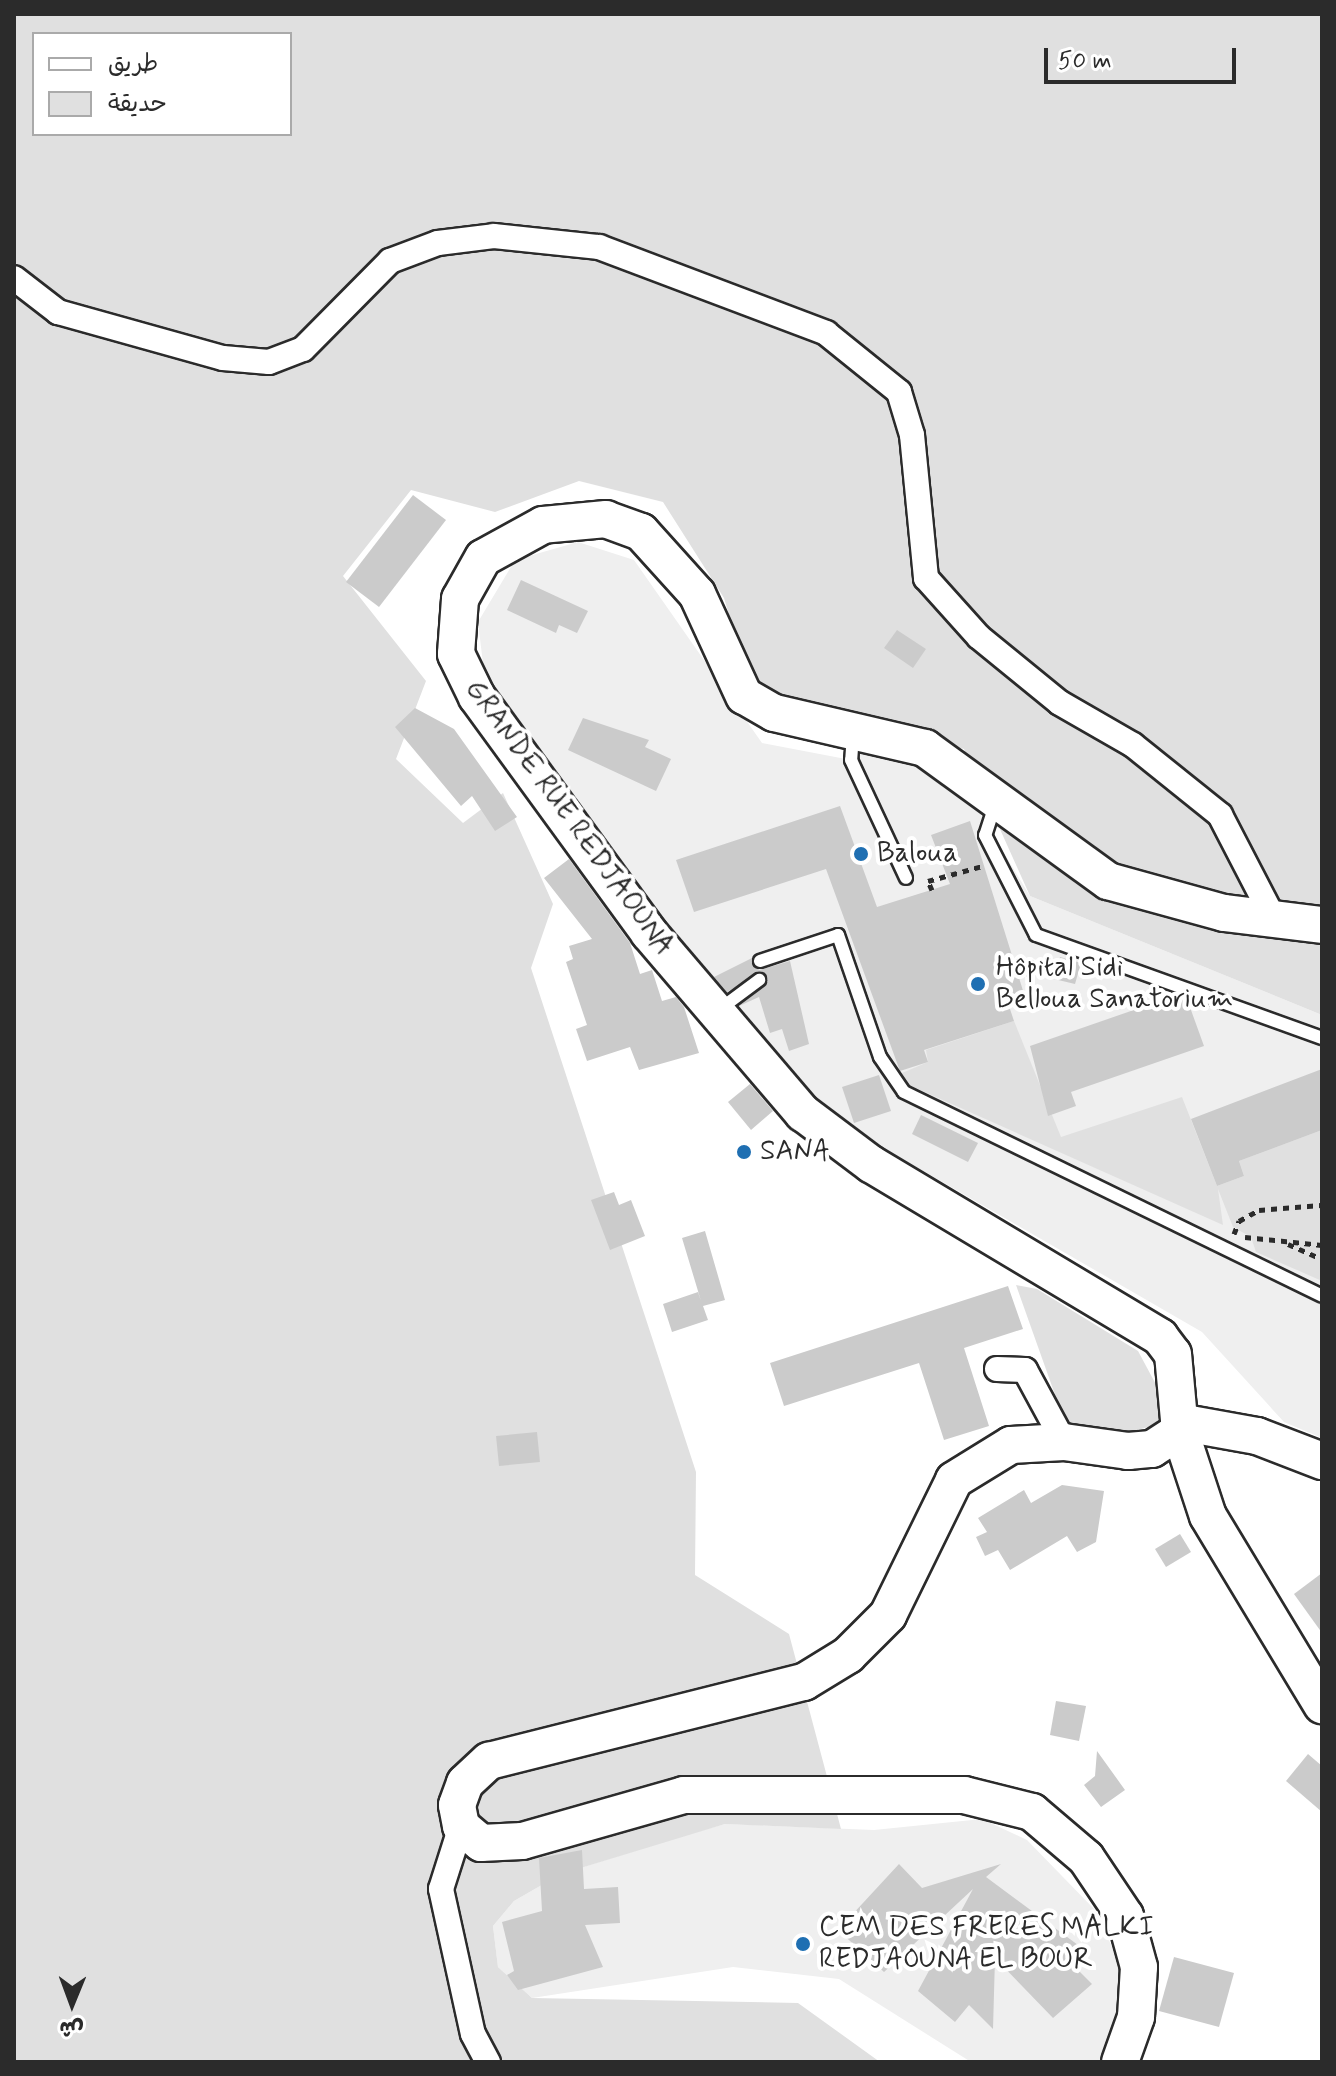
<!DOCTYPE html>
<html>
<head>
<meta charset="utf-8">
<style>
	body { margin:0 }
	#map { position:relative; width:1336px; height:2076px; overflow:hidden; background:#fff; font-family:Mynerve,"Playpen Sans Arabic",sans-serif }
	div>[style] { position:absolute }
	.built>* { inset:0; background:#efefef }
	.green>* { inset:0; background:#e0e0e0 }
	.building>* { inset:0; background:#cbcbcb }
	.path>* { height:5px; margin-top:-2.5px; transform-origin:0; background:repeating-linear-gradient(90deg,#2b2b2b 0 6px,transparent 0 12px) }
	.roads { filter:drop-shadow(2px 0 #2b2b2b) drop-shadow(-2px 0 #2b2b2b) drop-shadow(0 2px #2b2b2b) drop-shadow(0 -2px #2b2b2b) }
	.lane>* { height:12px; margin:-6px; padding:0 6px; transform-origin:6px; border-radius:6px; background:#fff }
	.street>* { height:24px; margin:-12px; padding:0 12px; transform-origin:12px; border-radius:12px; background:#fff }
	.secondary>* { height:36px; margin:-18px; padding:0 18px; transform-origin:18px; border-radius:18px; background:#fff }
	.dots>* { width:22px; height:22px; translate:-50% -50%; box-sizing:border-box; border:4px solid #fff; border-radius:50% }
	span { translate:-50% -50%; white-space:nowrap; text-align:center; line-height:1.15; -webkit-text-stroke:8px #fff; paint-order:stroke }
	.street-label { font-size:28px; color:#2b2b2b }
	.poi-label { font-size:28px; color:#2b2b2b }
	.left { translate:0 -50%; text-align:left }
	.frame { position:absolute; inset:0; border:16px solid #2b2b2b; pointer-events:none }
	.legend { position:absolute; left:32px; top:32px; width:260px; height:104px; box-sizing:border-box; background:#fff; border:2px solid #aaa; margin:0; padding:10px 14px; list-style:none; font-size:24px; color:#2b2b2b }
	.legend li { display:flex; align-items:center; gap:16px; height:40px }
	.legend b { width:40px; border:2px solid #aaa }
	.north { position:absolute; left:32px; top:1964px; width:80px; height:80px; -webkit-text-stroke:6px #fff; paint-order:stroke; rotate:181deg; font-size:22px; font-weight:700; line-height:32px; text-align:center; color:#2b2b2b }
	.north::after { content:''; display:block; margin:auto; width:28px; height:36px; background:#2b2b2b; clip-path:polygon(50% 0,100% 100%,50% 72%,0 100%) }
	.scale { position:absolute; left:1044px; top:48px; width:192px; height:36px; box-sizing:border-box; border:4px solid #2b2b2b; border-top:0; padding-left:10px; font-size:24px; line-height:28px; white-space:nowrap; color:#2b2b2b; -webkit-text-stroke:6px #fff; paint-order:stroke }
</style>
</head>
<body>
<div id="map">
	<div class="built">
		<div style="clip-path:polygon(578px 542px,634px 560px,762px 743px,851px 760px,867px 749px,922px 761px,962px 784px,1030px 896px,1322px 1015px,1322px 1438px,1284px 1422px,1202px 1332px,811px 1106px,694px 961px,484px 672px,478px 622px,515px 560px)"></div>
		<div style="clip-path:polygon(982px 1819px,1027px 1840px,1096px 1911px,1119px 1963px,1115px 2029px,1101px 2062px,971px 2062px,839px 1979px,733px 1967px,532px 1998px,498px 1967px,493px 1926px,514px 1901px,561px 1874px,679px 1837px,725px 1824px,874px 1830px)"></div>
	</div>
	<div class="green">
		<div style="clip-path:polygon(evenodd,14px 14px,1322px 14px,1322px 1015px,1030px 896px,964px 749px,752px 691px,724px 598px,663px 502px,579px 481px,495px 512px,411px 490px,343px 576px,426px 681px,396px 759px,463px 823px,503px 793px,553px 904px,531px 968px,696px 1472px,695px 1575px,789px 1634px,841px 1829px,725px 1824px,561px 1874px,514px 1901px,493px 1926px,498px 1967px,532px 1998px,798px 2003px,880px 2062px,14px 2062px,14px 14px,34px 34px,290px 34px,290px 134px,34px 134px,34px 34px)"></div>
		<div style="clip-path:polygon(1014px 1021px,1061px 1137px,1182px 1097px,1217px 1186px,1244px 1176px,1239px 1161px,1322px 1130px,1322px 1281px,1256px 1252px,1251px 1237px,1233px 1227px,1218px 1189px,1223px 1225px,909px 1085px,902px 1073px,928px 1062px,926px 1050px)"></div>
		<div style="clip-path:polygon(1016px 1285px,1037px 1289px,1138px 1351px,1160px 1392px,1163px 1411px,1155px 1425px,1113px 1437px,1069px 1434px)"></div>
	</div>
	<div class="building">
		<div style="clip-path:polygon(413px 495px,446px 520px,379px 607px,346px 582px)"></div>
		<div style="clip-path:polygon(521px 580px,588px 611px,577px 633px,559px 625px,556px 633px,507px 610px)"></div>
		<div style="clip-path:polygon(897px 630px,926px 649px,913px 668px,884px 648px)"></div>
		<div style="clip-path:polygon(415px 708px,454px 729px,517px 817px,495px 831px,472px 796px,461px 806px,395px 727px)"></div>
		<div style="clip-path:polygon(583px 718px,649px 740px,645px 747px,671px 759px,656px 791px,568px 750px)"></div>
		<div style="clip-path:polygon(840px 806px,877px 907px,950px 884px,931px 835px,970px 821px,1025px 997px,1004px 991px,1014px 1021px,924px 1050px,928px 1062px,900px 1071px,826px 869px,694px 912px,676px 860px)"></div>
		<div style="clip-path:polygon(569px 859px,630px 943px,640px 974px,652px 970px,662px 1001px,676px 997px,684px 1007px,699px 1053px,639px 1070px,630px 1047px,587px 1061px,576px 1029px,587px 1025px,566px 962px,573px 959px,569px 946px,592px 939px,544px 878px)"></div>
		<div style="clip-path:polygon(1060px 957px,1081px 963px,1075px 984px,1054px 979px)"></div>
		<div style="clip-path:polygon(752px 958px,759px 970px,790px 961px,809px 1044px,789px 1051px,782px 1029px,770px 1033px,759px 997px,739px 1006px,767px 984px,763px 972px,727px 992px,714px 977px)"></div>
		<div style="clip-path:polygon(1177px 995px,1187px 999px,1204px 1046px,1071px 1092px,1076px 1106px,1048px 1116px,1030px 1046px)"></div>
		<div style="clip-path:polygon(1322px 1069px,1322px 1130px,1239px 1161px,1244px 1176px,1217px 1186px,1191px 1119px)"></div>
		<div style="clip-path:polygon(879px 1075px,891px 1111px,854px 1123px,842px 1087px)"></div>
		<div style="clip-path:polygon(750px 1084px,773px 1111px,751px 1130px,728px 1102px)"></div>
		<div style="clip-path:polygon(921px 1115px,978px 1143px,968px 1162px,912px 1134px)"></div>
		<div style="clip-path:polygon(614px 1192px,619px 1205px,631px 1200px,645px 1236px,610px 1250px,591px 1200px)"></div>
		<div style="clip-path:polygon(705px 1231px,725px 1300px,703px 1306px,708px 1320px,672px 1332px,663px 1304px,698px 1292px,701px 1301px,682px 1238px)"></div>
		<div style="clip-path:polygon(1008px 1286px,1023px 1329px,964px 1348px,989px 1426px,944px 1440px,919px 1363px,784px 1406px,770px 1363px)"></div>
		<div style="clip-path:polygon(537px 1432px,540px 1462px,499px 1466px,496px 1436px)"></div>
		<div style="clip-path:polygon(1062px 1485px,1104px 1491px,1096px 1542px,1077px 1552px,1067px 1536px,1010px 1570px,998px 1550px,985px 1556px,976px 1537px,987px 1532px,978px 1518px,1024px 1490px,1031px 1503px)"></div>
		<div style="clip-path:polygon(1180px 1534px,1191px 1552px,1166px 1567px,1155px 1549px)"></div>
		<div style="clip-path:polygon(1322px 1573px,1322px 1633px,1294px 1594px)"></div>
		<div style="clip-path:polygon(1056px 1701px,1086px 1706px,1079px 1741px,1050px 1735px)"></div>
		<div style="clip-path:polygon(1097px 1751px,1125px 1790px,1101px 1807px,1084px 1785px,1095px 1776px)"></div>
		<div style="clip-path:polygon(1308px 1754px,1322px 1766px,1322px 1812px,1286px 1781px)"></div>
		<div style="clip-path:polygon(582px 1850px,584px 1889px,618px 1887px,620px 1923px,585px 1925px,603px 1967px,518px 1990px,507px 1975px,514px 1971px,502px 1922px,542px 1911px,539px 1858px)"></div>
		<div style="clip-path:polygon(899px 1864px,922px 1888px,1001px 1864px,986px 1877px,1078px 1945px,1065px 1957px,1092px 1984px,1053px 2018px,995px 1958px,993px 2029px,969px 2005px,955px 2022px,918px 1991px,973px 1889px,884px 1972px,838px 1930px)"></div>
		<div style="clip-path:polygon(1174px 1957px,1234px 1973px,1219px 2027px,1159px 2011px)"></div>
	</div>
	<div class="path">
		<div style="left:932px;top:890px;width:10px;rotate:-114deg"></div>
		<div style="left:928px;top:881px;width:56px;rotate:-15.5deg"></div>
		<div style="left:1234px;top:1234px;width:14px;rotate:-69deg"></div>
		<div style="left:1239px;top:1221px;width:23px;rotate:-29deg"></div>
		<div style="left:1259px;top:1210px;width:62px;rotate:-4.6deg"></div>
		<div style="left:1245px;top:1237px;width:77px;rotate:5.9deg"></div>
		<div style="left:1288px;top:1244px;width:37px;rotate:24deg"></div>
	</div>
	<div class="roads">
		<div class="lane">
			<div style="left:853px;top:734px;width:26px;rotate:94deg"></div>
			<div style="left:851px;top:760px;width:130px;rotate:65deg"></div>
			<div style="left:996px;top:802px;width:35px;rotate:108deg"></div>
			<div style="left:985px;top:835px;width:112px;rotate:63deg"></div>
			<div style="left:1036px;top:935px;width:304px;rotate:19.8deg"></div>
			<div style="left:760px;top:961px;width:82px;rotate:-18.4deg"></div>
			<div style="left:838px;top:935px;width:129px;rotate:71deg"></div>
			<div style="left:880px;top:1057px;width:42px;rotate:55.6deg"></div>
			<div style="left:904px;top:1092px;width:465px;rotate:26deg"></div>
			<div style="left:720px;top:1009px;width:49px;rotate:-36.6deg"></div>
		</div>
		<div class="street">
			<div style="left:14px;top:278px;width:56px;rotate:37.7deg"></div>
			<div style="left:58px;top:312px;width:171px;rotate:15.6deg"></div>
			<div style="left:223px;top:358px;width:46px;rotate:5deg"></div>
			<div style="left:269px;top:362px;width:36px;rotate:-21deg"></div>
			<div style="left:303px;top:349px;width:124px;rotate:-45.3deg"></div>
			<div style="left:390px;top:261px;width:51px;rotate:-20.6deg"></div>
			<div style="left:438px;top:243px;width:56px;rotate:-7.1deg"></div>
			<div style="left:494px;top:236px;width:106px;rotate:6deg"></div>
			<div style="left:599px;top:247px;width:243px;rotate:20.7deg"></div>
			<div style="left:826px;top:333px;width:94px;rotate:38.9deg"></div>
			<div style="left:899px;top:392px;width:45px;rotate:73.2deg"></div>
			<div style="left:912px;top:435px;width:144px;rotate:84.4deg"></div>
			<div style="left:926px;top:578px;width:79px;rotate:48.1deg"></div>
			<div style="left:979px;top:637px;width:104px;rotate:39.2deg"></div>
			<div style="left:1060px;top:703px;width:84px;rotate:29.9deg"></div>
			<div style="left:1133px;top:745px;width:112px;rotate:38.8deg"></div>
			<div style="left:1220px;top:815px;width:117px;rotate:62.6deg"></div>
			<div style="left:997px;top:1369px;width:28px;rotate:2deg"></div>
			<div style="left:1025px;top:1370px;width:82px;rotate:61.6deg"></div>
			<div style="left:461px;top:1826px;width:66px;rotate:107.6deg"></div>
			<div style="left:441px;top:1889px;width:148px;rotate:77.6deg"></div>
			<div style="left:473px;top:2034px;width:32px;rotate:62deg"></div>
		</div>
		<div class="secondary">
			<div style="left:1322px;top:925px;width:99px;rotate:-173deg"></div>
			<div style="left:1224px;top:913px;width:120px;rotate:-164.6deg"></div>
			<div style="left:1108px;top:881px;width:226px;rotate:-144deg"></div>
			<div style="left:925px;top:748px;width:155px;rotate:-166.9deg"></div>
			<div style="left:774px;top:713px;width:34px;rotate:-150deg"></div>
			<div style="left:744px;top:696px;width:112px;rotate:-114.7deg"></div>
			<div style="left:697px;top:594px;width:84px;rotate:-132.1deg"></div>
			<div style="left:641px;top:532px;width:37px;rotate:-160deg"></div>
			<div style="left:606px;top:519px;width:63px;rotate:174.6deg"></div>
			<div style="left:543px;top:525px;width:68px;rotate:151.2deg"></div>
			<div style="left:483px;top:558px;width:47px;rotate:119.3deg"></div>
			<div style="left:460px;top:599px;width:55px;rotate:94.2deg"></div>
			<div style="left:456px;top:654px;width:48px;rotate:64deg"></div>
			<div style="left:477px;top:697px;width:292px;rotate:53.9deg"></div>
			<div style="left:649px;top:933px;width:237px;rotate:49.5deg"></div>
			<div style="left:803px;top:1113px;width:85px;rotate:36.9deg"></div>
			<div style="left:871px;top:1164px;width:337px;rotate:30.9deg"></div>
			<div style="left:1160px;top:1337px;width:21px;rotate:53deg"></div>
			<div style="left:1173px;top:1354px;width:77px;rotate:84.8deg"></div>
			<div style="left:1180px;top:1431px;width:89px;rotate:71.8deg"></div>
			<div style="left:1208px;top:1516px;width:221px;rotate:58.9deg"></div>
			<div style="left:1179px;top:1422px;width:79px;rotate:10.2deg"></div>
			<div style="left:1257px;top:1436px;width:70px;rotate:21deg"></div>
			<div style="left:1120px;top:2062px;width:48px;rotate:-70.4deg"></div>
			<div style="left:1136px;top:2017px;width:50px;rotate:-86.6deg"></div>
			<div style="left:1139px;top:1967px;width:53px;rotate:-105.4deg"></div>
			<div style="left:1125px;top:1916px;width:70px;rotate:-123.9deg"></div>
			<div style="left:1086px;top:1858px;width:71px;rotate:-139.6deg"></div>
			<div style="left:1032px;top:1812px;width:70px;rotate:-166deg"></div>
			<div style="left:964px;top:1795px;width:280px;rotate:180deg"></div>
			<div style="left:684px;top:1795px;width:168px;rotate:164.1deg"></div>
			<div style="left:522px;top:1841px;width:41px;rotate:177.2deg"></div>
			<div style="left:481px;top:1843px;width:26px;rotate:-140deg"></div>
			<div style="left:461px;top:1826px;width:21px;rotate:-101deg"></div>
			<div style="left:457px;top:1805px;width:23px;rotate:-70deg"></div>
			<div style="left:465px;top:1783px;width:33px;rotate:-43deg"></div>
			<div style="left:489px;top:1761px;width:325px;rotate:-14.1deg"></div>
			<div style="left:804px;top:1682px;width:52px;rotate:-31.5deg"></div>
			<div style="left:848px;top:1655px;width:57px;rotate:-45deg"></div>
			<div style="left:888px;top:1615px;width:150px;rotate:-63.9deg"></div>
			<div style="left:954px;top:1480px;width:67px;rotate:-31.6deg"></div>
			<div style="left:1011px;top:1445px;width:53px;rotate:-3.2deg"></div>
			<div style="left:1064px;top:1442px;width:65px;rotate:8deg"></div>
			<div style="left:1128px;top:1451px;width:24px;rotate:-5deg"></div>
			<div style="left:1152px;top:1449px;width:33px;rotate:-33deg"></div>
		</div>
	</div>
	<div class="dots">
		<div style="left:861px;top:854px;background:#1f6fb2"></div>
		<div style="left:978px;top:984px;background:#1f6fb2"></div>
		<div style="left:744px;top:1152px;background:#1f6fb2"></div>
		<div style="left:803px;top:1944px;background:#1f6fb2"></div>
	</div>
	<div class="street-label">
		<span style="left:569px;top:818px;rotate:54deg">GRANDE RUE REDJAOUNA</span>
	</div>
	<div class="poi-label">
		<span class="left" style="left:877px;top:854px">Baloua</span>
		<span class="left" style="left:996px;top:984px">Hôpital Sidi<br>Belloua Sanatorium</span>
		<span class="left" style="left:760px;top:1152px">SANA</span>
		<span class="left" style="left:819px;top:1944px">CEM DES FRERES MALKI<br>REDJAOUNA EL BOUR</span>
	</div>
	<div class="frame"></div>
	<ul class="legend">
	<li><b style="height:10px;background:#fff"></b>طريق</li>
	<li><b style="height:22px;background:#e0e0e0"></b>حديقة</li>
	</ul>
	<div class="north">ش</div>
	<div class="scale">50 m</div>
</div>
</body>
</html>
